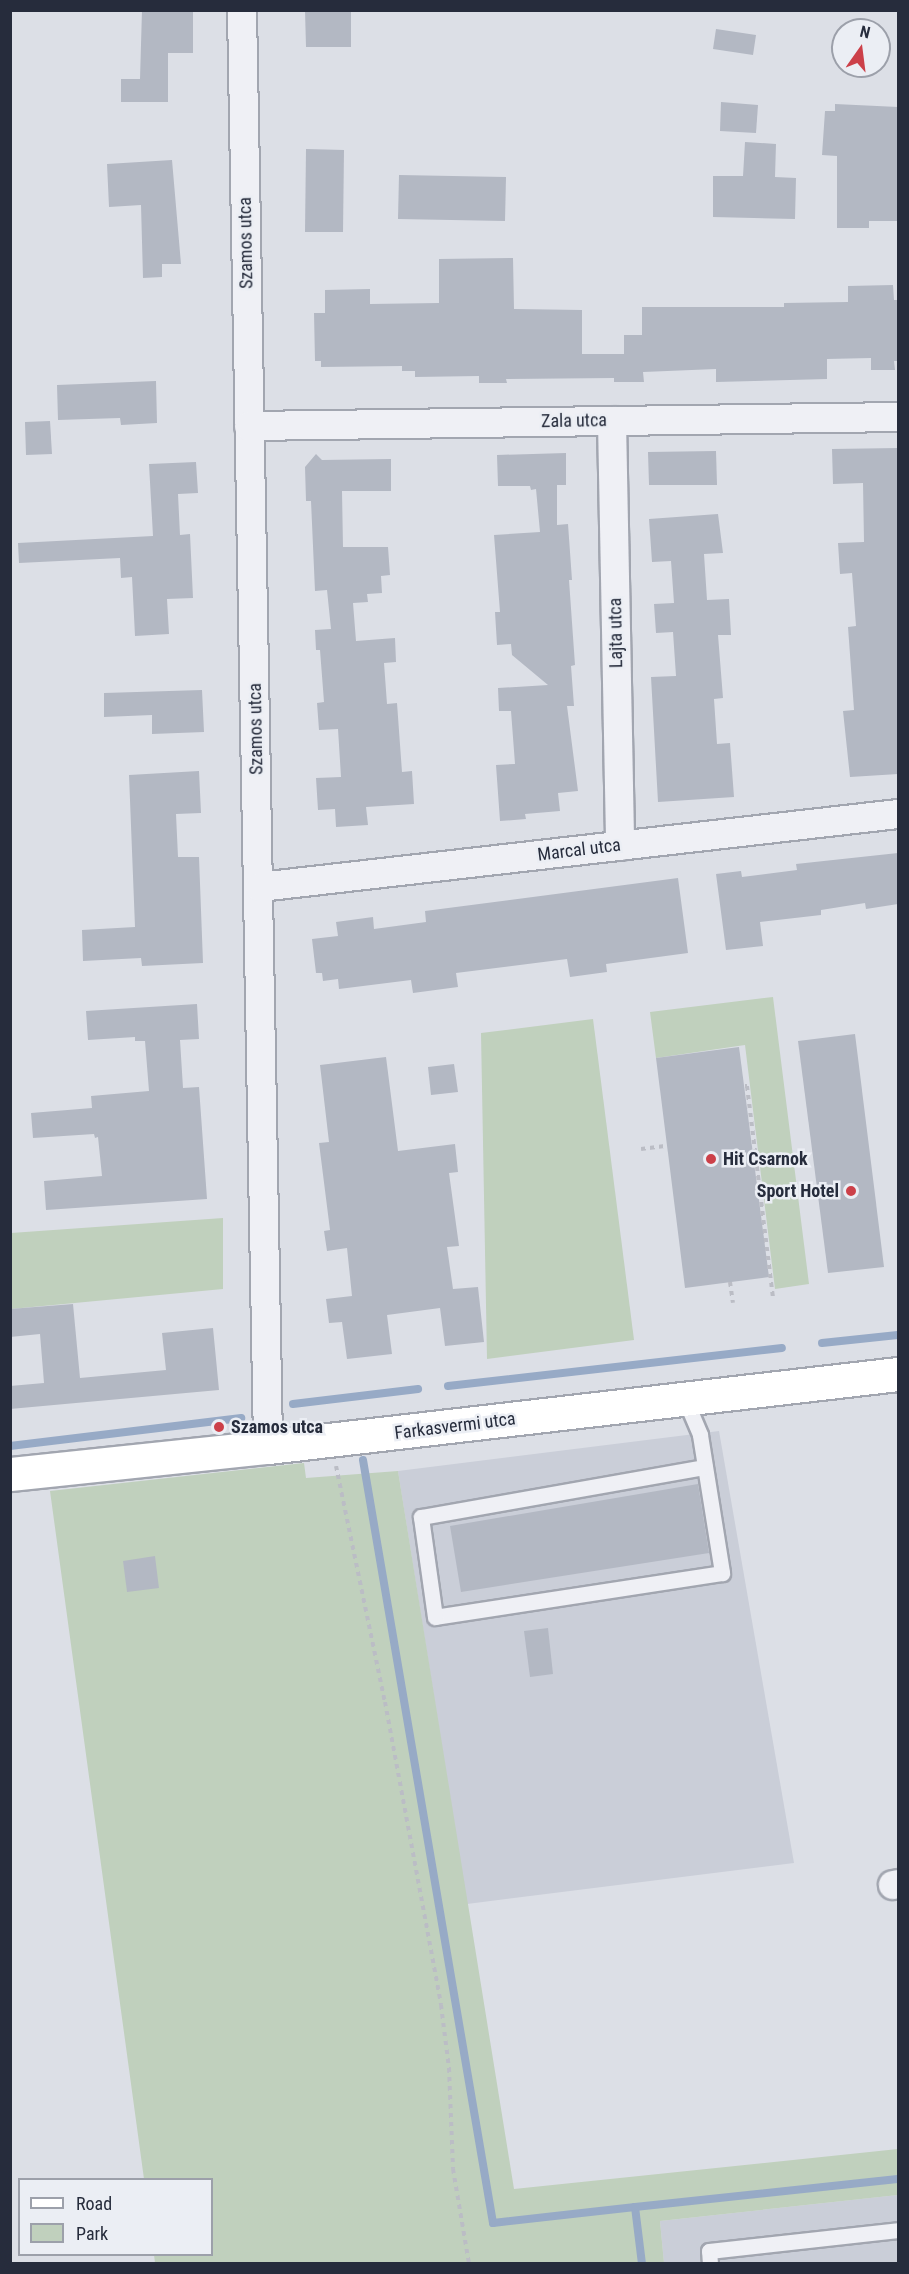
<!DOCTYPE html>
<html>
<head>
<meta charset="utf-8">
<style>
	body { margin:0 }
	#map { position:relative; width:909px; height:2274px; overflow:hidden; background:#dcdfe6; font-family:"Roboto Condensed",sans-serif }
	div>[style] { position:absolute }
	.built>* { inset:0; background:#caced8 }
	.green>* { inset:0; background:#c0d0bd }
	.stream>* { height:8px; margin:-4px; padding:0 4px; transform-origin:4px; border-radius:4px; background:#97aac6 }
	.building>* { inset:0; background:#b3b8c3 }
	.path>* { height:4px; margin-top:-2px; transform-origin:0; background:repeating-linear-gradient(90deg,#bbbdc5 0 4.5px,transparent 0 9px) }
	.roads { filter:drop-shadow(2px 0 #a2a6b0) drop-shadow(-2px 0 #a2a6b0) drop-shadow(0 2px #a2a6b0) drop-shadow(0 -2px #a2a6b0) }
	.lane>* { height:15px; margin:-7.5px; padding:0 7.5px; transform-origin:7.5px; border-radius:7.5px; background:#eff0f5 }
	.street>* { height:28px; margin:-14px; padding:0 14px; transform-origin:14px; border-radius:14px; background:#eff0f5 }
	.secondary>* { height:33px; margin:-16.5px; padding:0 16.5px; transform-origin:16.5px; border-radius:16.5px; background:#fff }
	.dots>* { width:16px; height:16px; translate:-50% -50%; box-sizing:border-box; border:3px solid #ebeef4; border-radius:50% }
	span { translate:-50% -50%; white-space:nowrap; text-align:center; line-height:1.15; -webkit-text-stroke:5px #ebeef4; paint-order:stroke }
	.street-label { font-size:18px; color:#262c3c }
	.poi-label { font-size:18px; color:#262c3c; font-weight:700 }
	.left { translate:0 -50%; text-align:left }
	.right { translate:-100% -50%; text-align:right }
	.frame { position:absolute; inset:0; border:12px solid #262c3c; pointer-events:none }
	.legend { position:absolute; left:18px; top:2178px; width:195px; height:78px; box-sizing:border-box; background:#ebeef4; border:2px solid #9ca0aa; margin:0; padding:8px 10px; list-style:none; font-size:18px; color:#262c3c }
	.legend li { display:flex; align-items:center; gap:12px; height:30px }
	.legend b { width:30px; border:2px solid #9ca0aa }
	.north { position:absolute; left:831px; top:18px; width:60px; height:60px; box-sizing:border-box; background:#ebeef4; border:2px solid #9ca0aa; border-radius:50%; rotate:14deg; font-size:16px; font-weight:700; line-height:24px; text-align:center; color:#262c3c }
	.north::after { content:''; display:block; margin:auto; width:21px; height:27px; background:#cc4049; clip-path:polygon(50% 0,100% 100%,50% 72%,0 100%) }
</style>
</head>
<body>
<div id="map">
	<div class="built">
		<div style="clip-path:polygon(719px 1431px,794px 1863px,467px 1904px,398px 1471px)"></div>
		<div style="clip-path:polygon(898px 2195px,898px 2263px,664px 2263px,660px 2221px)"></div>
	</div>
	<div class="green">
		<div style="clip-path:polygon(773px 997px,809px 1284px,775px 1289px,745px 1045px,656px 1058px,650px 1012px)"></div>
		<div style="clip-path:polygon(593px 1019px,634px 1340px,487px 1359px,481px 1033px)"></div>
		<div style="clip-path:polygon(223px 1218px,223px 1289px,11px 1309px,11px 1233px)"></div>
		<div style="clip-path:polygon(304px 1463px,306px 1478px,398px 1471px,514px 2189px,898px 2149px,898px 2195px,660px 2221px,664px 2263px,155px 2263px,154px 2255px,212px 2254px,212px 2180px,144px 2179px,50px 1491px)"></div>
	</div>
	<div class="stream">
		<div style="left:822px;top:1343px;width:76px;rotate:-6deg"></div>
		<div style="left:448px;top:1386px;width:336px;rotate:-6.5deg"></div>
		<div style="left:293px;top:1404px;width:126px;rotate:-6.8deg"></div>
		<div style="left:10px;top:1446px;width:233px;rotate:-6.9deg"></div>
		<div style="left:363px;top:1460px;width:774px;rotate:80.33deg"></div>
		<div style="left:493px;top:2223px;width:143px;rotate:-6.4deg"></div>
		<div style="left:635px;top:2207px;width:57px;rotate:83deg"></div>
		<div style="left:635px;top:2207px;width:264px;rotate:-6.1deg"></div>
	</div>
	<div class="building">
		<div style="clip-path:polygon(142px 10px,193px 10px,193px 53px,168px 53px,168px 102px,121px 102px,121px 79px,140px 79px)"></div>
		<div style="clip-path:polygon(305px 10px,351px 10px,351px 47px,306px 47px)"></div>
		<div style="clip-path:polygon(716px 29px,756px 35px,753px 55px,713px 49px)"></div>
		<div style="clip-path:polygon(721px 102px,758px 105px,756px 133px,720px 131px)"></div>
		<div style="clip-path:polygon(835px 104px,898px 107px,898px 221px,869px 221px,869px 228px,837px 228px,837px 156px,822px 155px,825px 111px,835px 111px)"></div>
		<div style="clip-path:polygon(745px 142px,776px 144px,775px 177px,796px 178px,795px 219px,713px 217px,713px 176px,743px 176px)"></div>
		<div style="clip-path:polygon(306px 149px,344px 150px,343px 232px,305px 232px)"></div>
		<div style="clip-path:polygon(172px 160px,181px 264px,162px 264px,162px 277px,143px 278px,141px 205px,109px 207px,107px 164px)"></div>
		<div style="clip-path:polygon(399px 175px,506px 177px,505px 221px,398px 219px)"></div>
		<div style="clip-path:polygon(513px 258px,514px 309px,582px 310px,582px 354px,624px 354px,624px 335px,642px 335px,642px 307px,784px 307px,784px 303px,848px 302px,848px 286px,893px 285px,894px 300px,898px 300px,898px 361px,894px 361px,895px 370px,871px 370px,871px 358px,827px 359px,827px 379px,716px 382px,716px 369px,643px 372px,644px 382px,614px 382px,614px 378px,506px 379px,507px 383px,479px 383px,479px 376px,415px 377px,415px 371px,402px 371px,402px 366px,321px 367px,321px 361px,315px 361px,314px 313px,325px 313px,325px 290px,370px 289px,370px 304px,439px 303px,439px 259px)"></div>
		<div style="clip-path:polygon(156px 381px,157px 423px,121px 425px,120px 418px,58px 420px,57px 385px)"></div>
		<div style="clip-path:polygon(50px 421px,52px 454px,26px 455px,25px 422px)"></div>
		<div style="clip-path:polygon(898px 448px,898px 774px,850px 777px,843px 711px,854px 710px,848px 627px,856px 626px,852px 573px,840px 574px,838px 543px,864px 542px,863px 483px,833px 484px,832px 449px)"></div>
		<div style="clip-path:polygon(716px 451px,717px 485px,649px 485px,648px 452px)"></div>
		<div style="clip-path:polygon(566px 453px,566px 485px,557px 485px,557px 525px,568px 524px,572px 580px,569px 580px,575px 665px,571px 666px,574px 706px,567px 706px,578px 791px,558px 793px,560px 811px,525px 814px,526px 819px,500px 821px,496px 765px,515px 764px,511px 711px,499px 711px,498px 688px,548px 685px,512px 655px,511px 644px,497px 645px,495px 612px,500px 612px,494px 535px,540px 532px,536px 489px,531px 490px,530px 486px,498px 486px,497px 455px)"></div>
		<div style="clip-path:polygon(316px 454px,322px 460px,391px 459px,391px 491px,342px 491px,343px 547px,388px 547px,390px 575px,381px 576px,382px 593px,367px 594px,368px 602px,353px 603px,356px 641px,395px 638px,396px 662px,384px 663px,387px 704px,397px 703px,402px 772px,412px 771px,414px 804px,366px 807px,368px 825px,336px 827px,335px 809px,318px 810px,316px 778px,341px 777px,338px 729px,319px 730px,317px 703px,324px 702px,320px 650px,316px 650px,315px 630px,331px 629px,327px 590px,315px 591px,311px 501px,306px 501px,305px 467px)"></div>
		<div style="clip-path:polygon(196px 462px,198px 493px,178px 494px,180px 535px,190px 534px,193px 598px,167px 599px,169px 634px,135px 636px,132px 577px,121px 578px,120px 558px,19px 563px,18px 543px,153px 536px,149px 464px)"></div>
		<div style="clip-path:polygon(718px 514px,723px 553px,704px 554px,707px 600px,729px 599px,731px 635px,718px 635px,723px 698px,714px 699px,717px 744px,730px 743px,734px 797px,658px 802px,651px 677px,676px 676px,673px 632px,656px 633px,654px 604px,674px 603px,671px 561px,652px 562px,649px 519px)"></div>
		<div style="clip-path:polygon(202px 690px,204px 732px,152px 734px,152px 715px,104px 717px,104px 693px)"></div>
		<div style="clip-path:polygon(199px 771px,201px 813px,176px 814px,178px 857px,199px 857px,203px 963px,142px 966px,141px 958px,83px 961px,82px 930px,135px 927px,129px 775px)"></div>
		<div style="clip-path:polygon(898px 853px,898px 904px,866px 909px,865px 903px,821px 910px,821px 915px,760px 922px,763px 946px,726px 950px,716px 874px,741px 871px,742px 877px,797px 870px,796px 864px)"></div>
		<div style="clip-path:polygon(678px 878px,688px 953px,606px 964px,607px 972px,570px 977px,567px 959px,456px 973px,458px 987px,413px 993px,411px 980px,339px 989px,338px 979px,323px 981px,322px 973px,316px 973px,312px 939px,338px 936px,336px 922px,373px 917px,374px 929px,426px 922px,425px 911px)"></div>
		<div style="clip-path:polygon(197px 1004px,199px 1039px,180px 1040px,183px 1088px,199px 1087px,207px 1199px,46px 1210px,44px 1181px,102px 1176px,98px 1137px,95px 1138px,94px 1134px,33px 1138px,31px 1113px,92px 1108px,91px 1096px,149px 1091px,145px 1041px,135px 1041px,135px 1037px,88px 1040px,86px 1011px)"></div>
		<div style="clip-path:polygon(855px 1034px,884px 1267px,828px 1273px,798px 1041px)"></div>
		<div style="clip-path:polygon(739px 1047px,769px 1277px,685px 1288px,656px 1058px)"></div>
		<div style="clip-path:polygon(386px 1057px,398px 1151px,455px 1144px,458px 1172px,449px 1173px,459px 1246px,447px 1247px,453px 1289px,478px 1287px,484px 1342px,445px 1346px,440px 1308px,387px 1315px,392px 1354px,347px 1359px,342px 1322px,329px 1323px,326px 1299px,352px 1296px,347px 1248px,327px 1251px,324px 1231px,330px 1230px,319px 1143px,329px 1142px,320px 1065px)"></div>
		<div style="clip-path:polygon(454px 1064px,458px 1092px,431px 1095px,428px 1067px)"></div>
		<div style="clip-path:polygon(73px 1304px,80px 1378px,166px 1370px,162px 1333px,213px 1328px,219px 1390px,10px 1409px,10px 1386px,44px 1383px,40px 1334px,10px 1337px,10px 1309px)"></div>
		<div style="clip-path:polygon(698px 1484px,709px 1553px,461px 1592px,450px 1526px)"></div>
		<div style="clip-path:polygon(155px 1556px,159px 1588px,127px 1592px,123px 1561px)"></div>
		<div style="clip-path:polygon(548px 1628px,553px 1674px,530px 1677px,524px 1631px)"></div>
	</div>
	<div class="path">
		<div style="left:745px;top:1086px;width:2px"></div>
		<div style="left:747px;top:1086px;width:214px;rotate:83deg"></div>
		<div style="left:641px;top:1149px;width:26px;rotate:-7deg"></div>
		<div style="left:730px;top:1282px;width:21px;rotate:82deg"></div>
		<div style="left:336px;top:1466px;width:241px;rotate:78.3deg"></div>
		<div style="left:385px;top:1702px;width:308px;rotate:79.5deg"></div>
		<div style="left:441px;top:2005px;width:64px;rotate:82.8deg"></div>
		<div style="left:449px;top:2068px;width:101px;rotate:87.7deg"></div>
		<div style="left:453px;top:2169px;width:96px;rotate:80.4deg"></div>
	</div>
	<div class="roads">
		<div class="lane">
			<div style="left:685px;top:1399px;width:39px;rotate:67deg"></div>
			<div style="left:700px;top:1435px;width:140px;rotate:80.9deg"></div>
			<div style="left:722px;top:1573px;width:290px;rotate:171.3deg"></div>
			<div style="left:435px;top:1617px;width:101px;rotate:-98deg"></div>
			<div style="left:421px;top:1517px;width:288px;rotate:-10deg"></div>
			<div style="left:710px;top:2264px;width:13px;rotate:-94deg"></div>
			<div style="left:709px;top:2251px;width:190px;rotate:-6.3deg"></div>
		</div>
		<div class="street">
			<div style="left:242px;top:10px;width:1437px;rotate:88.96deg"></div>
			<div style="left:612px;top:421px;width:425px;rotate:88.9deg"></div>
			<div style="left:249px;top:426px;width:649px;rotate:-0.79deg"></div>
			<div style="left:260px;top:887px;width:642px;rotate:-6.53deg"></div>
			<div style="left:893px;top:1885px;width:5px;rotate:-11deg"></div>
		</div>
		<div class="secondary">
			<div style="left:10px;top:1474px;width:259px;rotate:-6deg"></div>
			<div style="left:268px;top:1447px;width:634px;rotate:-6.61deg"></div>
		</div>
	</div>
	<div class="dots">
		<div style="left:711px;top:1159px;background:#cc4049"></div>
		<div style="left:851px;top:1191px;background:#cc4049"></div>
		<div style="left:219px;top:1427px;background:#cc4049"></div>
	</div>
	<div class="street-label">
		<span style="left:246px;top:243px;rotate:-91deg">Szamos utca</span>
		<span style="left:574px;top:421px;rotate:-1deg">Zala utca</span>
		<span style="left:616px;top:633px;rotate:-91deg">Lajta utca</span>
		<span style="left:256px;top:729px;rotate:-91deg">Szamos utca</span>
		<span style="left:579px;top:850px;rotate:-7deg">Marcal utca</span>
		<span style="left:455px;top:1426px;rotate:-7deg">Farkasvermi utca</span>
	</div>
	<div class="poi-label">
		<span class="left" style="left:723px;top:1159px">Hit Csarnok</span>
		<span class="right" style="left:839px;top:1191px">Sport Hotel</span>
		<span class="left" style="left:231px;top:1427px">Szamos utca</span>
	</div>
	<div class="frame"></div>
	<ul class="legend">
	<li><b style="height:8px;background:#fff"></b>Road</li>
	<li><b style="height:16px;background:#c0d0bd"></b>Park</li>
	</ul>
	<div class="north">N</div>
</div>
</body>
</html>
